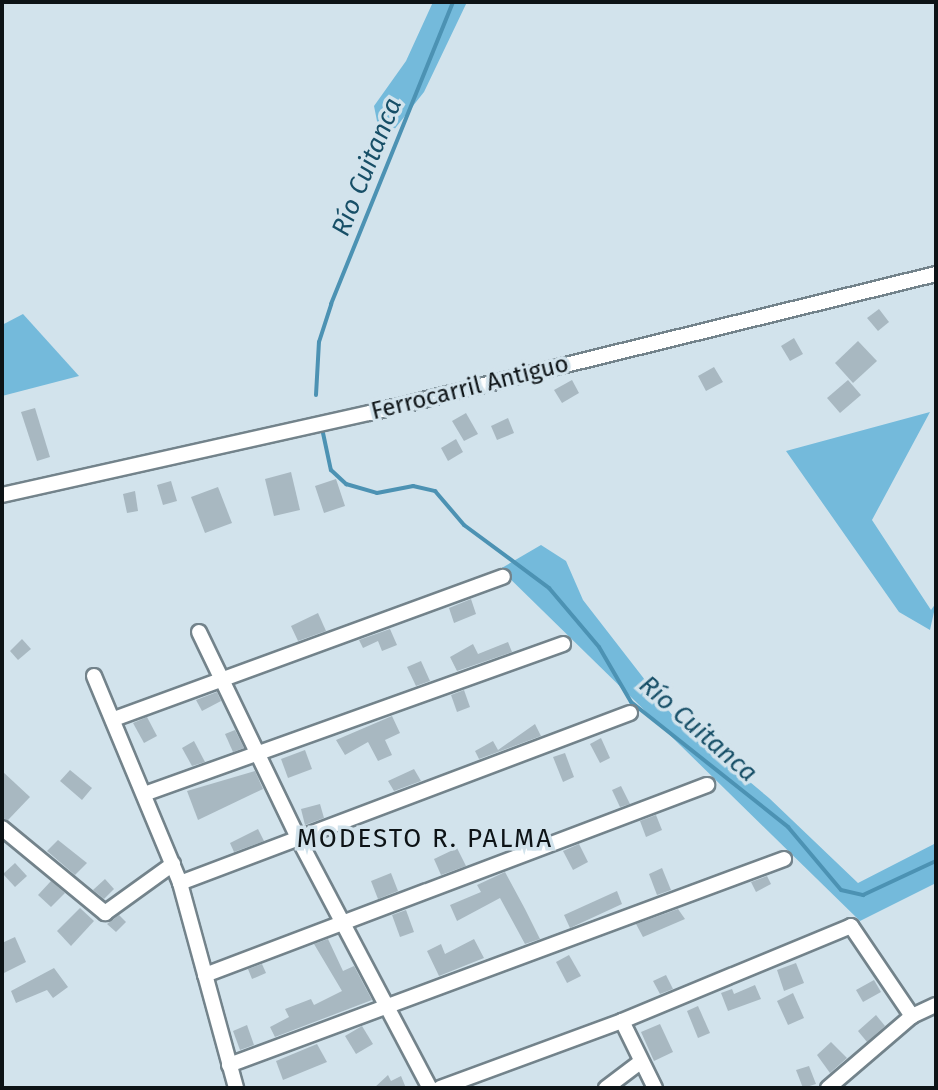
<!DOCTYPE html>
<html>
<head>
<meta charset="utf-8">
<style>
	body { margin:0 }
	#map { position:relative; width:938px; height:1090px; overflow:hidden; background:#d2e3ec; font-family:"Fira Sans",sans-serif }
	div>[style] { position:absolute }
	.forest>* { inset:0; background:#74badb }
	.stream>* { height:4px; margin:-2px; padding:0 2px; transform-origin:2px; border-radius:2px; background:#4c92b3 }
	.building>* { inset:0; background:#a8b8c1 }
	.roads { filter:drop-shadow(2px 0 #73838b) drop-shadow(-2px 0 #73838b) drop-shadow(0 2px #73838b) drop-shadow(0 -2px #73838b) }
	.minor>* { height:14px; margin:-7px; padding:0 7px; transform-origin:7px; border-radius:7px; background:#fff }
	span { translate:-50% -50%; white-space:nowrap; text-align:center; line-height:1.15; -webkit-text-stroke:7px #d2e3ec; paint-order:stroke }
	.street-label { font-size:24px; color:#0d1316 }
	.water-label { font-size:26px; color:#174f67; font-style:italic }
	.neighbourhood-label { font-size:26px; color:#0d1316; letter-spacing:2px }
	.frame { position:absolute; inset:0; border:4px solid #0d1316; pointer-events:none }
</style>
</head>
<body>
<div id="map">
	<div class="forest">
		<div style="clip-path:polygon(433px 2px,467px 2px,424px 92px,393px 131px,378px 126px,374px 106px,406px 61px)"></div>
		<div style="clip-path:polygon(23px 314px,79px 376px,2px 396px,2px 325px)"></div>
		<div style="clip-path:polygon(930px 412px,872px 520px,931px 610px,936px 603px,930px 630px,899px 612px,786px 451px)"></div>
		<div style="clip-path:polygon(541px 545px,566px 561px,583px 600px,676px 720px,769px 798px,858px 883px,936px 843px,936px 883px,860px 921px,500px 569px)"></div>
	</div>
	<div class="stream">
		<div style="left:316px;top:395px;width:53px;rotate:-86.8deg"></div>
		<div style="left:319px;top:342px;width:40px;rotate:-72deg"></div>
		<div style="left:331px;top:304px;width:326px;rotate:-68deg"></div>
		<div style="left:323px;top:433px;width:38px;rotate:78deg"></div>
		<div style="left:331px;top:470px;width:21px;rotate:43deg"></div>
		<div style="left:346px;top:484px;width:32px;rotate:16deg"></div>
		<div style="left:377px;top:493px;width:37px;rotate:-11deg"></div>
		<div style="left:413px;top:486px;width:23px;rotate:13deg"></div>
		<div style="left:435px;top:491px;width:45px;rotate:49.5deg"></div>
		<div style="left:464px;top:525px;width:106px;rotate:36.5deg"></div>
		<div style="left:549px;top:588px;width:77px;rotate:49.7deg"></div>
		<div style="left:599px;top:647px;width:64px;rotate:59.8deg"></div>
		<div style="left:631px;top:702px;width:201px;rotate:38.5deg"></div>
		<div style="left:788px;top:827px;width:82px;rotate:49.9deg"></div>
		<div style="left:841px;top:890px;width:23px;rotate:13deg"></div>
		<div style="left:863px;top:895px;width:81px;rotate:-25deg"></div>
	</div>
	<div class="building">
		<div style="clip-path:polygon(879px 309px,889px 322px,878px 331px,867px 318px)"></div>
		<div style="clip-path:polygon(794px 338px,803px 354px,790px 361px,781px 346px)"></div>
		<div style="clip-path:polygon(858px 341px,877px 361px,853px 383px,835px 363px)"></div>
		<div style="clip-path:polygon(714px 367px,723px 382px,706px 391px,698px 376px)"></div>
		<div style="clip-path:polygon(572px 380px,579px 393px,562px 403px,554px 390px)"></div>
		<div style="clip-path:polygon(848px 380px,861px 395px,840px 413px,827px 398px)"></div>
		<div style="clip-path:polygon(35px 408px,50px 457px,37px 461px,21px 412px)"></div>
		<div style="clip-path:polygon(466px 413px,478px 434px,464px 441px,452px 421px)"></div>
		<div style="clip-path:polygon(508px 418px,514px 433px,497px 440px,491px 426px)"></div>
		<div style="clip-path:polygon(456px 439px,463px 452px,448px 461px,441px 448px)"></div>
		<div style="clip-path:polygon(291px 472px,300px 510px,274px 516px,265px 479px)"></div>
		<div style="clip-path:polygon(336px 479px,345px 506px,324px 513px,315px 486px)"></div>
		<div style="clip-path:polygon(171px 481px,177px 501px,163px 505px,157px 485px)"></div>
		<div style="clip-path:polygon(218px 487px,232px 523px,205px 533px,191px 497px)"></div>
		<div style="clip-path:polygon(135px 491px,138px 511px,127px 513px,123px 494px)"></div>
		<div style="clip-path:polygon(471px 599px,476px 614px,454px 623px,449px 608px)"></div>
		<div style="clip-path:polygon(318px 613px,326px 631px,298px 641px,291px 626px)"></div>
		<div style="clip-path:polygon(390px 629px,397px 645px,382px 651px,378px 641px,363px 648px,359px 640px)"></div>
		<div style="clip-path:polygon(22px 639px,31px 649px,18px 660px,10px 651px)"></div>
		<div style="clip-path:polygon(508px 642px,512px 652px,457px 671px,450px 657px,473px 644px,478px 654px)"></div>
		<div style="clip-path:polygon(421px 661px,430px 681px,416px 686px,407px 667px)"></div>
		<div style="clip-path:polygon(464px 690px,470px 707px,457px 712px,451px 695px)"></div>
		<div style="clip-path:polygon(217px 692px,221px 701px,202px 711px,196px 700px)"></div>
		<div style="clip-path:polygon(392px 716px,400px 733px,385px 740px,392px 755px,378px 761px,368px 742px,345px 755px,336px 740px)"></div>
		<div style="clip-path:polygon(147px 717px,157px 736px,144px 743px,133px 723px)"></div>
		<div style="clip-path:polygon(535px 724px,541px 736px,479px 759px,475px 751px,493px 741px,498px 750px)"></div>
		<div style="clip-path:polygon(235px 730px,244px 748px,233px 752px,225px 734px)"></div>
		<div style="clip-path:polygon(601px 738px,610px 758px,600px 763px,590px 744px)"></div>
		<div style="clip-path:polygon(194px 741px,205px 762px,192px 766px,182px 748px)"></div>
		<div style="clip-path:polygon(305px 750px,312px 769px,288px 778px,281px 759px)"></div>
		<div style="clip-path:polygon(565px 753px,574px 777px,563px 782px,553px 757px)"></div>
		<div style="clip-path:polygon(414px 769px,421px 781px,394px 791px,388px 781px)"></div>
		<div style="clip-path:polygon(70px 770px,92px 788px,82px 800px,60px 781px)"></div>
		<div style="clip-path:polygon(2px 771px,30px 797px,8px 820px,2px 818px)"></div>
		<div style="clip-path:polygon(255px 771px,263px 789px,198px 820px,187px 791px)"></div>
		<div style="clip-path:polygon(621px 786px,630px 804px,620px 807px,612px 790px)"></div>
		<div style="clip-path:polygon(320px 804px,324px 818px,305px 825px,301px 809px)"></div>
		<div style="clip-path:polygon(656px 815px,662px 830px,646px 837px,640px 821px)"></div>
		<div style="clip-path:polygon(258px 829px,264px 841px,234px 852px,230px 843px)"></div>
		<div style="clip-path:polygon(58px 840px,87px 863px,75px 875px,47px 851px)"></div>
		<div style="clip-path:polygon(579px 844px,588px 862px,573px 870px,563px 851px)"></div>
		<div style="clip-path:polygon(457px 848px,466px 866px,441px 875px,434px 859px)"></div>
		<div style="clip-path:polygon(15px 863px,27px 876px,15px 887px,3px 874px)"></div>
		<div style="clip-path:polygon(662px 868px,671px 890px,657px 895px,649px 874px)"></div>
		<div style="clip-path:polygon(505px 872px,525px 909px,540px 939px,525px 944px,500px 898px,457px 921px,450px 905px,481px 892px,477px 885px)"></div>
		<div style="clip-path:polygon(391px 873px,398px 891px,378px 899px,371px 881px)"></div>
		<div style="clip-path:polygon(767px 876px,771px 884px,756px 892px,751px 882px)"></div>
		<div style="clip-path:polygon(105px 879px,114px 889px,104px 899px,93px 890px)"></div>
		<div style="clip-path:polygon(51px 881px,65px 893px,51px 907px,38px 895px)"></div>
		<div style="clip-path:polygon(617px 891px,622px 904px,570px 928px,564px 915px)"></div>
		<div style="clip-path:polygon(80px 908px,94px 921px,71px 946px,57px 931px)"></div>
		<div style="clip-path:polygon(678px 909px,685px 919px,643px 937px,636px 924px)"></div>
		<div style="clip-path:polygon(406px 910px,414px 932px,400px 937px,392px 915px)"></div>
		<div style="clip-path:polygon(119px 915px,126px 922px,116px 932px,107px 924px)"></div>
		<div style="clip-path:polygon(15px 937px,26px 962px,2px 974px,2px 943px)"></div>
		<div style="clip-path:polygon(328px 939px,343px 971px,354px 966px,372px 1000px,275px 1037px,270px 1027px,289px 1017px,285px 1009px,311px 999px,314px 1005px,342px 991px,314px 944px)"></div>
		<div style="clip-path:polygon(474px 939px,484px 958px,439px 976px,427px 951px,441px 944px,445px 954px)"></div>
		<div style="clip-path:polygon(569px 955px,581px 976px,567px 983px,556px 962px)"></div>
		<div style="clip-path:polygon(796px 963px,804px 983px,784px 991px,777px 970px)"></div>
		<div style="clip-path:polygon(262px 964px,266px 973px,252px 979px,248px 969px)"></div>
		<div style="clip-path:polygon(54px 968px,68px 987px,53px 998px,47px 990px,16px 1003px,11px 991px)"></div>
		<div style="clip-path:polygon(666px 975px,673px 989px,660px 994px,653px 981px)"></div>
		<div style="clip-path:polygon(874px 980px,881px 992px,863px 1002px,856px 990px)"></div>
		<div style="clip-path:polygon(755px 985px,761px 999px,728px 1011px,721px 993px,732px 989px,734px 994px)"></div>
		<div style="clip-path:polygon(793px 993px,804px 1018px,788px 1025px,777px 1001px)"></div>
		<div style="clip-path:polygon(698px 1006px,710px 1033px,698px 1038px,687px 1011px)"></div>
		<div style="clip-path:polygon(876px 1015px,885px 1026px,867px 1042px,858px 1031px)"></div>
		<div style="clip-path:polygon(660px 1024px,673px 1052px,654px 1061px,641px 1032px)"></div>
		<div style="clip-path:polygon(247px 1025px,254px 1045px,240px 1050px,233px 1031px)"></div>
		<div style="clip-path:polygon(362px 1026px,373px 1044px,356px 1054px,345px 1036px)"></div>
		<div style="clip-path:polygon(831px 1042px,847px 1058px,830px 1073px,817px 1055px)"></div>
		<div style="clip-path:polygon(317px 1044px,327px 1062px,283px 1080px,276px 1061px)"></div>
		<div style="clip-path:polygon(809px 1066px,816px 1084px,803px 1088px,796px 1070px)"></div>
		<div style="clip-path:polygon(388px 1075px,391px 1081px,401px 1076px,406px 1088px,374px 1088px)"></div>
	</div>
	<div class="roads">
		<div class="minor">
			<div style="left:2px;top:495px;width:377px;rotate:-12.6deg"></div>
			<div style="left:370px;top:413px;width:583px;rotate:-13.8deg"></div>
			<div style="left:199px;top:632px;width:231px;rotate:64.3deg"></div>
			<div style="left:299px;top:840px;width:280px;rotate:62.2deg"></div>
			<div style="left:94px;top:676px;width:224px;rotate:67.4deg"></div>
			<div style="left:180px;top:883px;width:213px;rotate:74.7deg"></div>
			<div style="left:114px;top:719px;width:414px;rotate:-20.1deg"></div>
			<div style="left:147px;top:793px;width:442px;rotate:-19.7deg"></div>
			<div style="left:2px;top:828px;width:134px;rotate:39.5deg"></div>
			<div style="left:105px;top:913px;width:84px;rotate:-35.8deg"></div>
			<div style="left:180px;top:883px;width:481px;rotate:-20.7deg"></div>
			<div style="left:205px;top:975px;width:537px;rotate:-20.73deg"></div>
			<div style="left:622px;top:1021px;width:75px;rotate:63.8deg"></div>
			<div style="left:229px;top:1065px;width:592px;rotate:-20.36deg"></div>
			<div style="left:440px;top:1088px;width:194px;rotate:-20.2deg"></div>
			<div style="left:622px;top:1021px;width:248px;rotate:-22.5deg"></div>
			<div style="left:851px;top:926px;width:109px;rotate:55.9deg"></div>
			<div style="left:606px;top:1088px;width:41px;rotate:-37.1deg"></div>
			<div style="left:828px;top:1088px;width:111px;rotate:-40.6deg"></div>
			<div style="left:912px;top:1016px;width:26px;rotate:-25deg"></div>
		</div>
	</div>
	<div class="street-label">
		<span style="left:470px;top:388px;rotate:-14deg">Ferrocarril Antiguo</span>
	</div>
	<div class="water-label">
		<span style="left:367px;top:167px;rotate:-68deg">Río Cuitanca</span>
		<span style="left:698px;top:729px;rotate:41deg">Río Cuitanca</span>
	</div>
	<div class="neighbourhood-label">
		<span style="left:425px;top:839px">MODESTO R. PALMA</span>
	</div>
	<div class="frame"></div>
</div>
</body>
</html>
